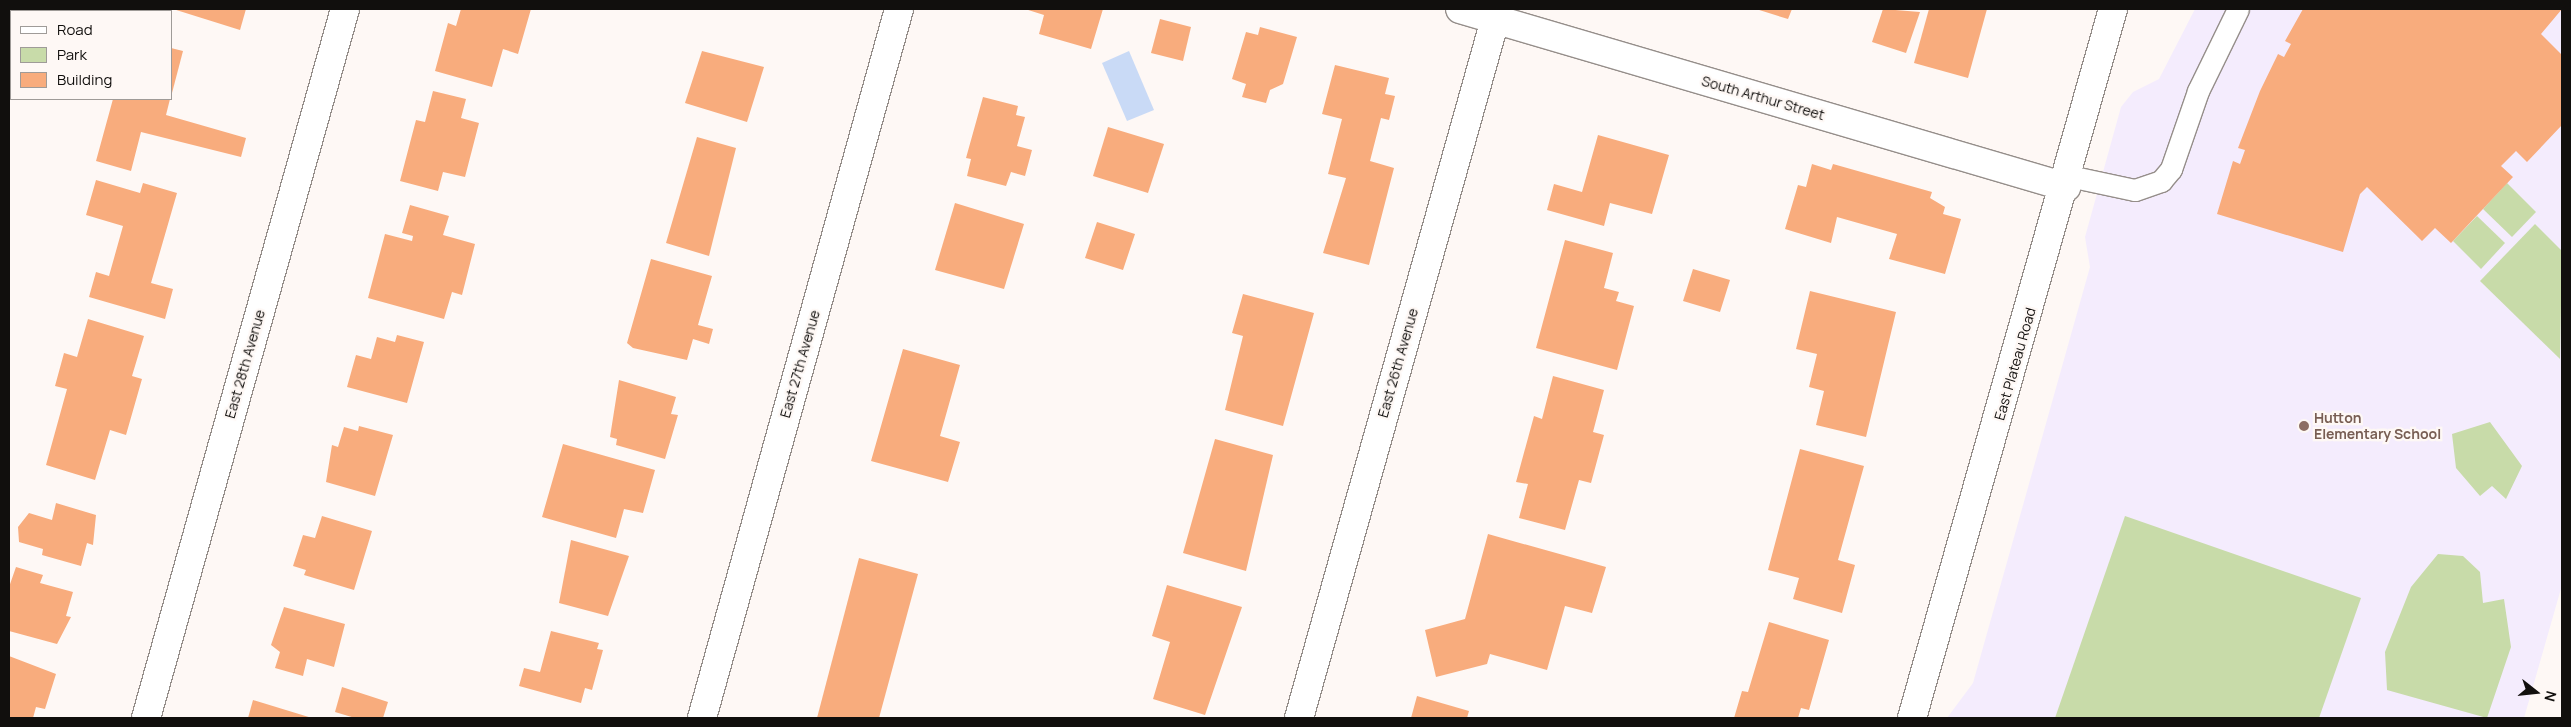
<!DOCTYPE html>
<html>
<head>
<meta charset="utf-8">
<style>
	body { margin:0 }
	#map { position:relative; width:2571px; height:727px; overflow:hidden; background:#fef8f5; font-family:Manrope,sans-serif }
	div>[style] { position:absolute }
	.education>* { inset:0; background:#f4ecfd }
	.green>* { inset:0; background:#c8dba9 }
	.water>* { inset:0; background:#c9daf6 }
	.building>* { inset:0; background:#f8ac7d }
	.roads { filter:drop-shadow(1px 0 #958e8a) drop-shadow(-1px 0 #958e8a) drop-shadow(0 1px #958e8a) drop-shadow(0 -1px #958e8a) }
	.service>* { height:21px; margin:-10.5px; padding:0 10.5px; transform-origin:10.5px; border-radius:10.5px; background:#fff }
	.minor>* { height:28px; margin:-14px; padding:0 14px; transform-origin:14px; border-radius:14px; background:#fff }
	.dots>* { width:14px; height:14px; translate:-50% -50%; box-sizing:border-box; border:2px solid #fef8f5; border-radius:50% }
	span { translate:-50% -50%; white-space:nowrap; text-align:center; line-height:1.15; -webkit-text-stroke:4.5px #fef8f5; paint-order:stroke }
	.street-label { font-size:14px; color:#110f0d }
	.education-label { font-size:14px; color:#785e54; font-weight:700 }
	.left { translate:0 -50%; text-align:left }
	.frame { position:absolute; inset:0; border:10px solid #110f0d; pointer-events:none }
	.legend { position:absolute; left:10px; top:10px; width:162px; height:90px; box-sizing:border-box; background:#fef8f5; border:1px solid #9f9b98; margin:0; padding:6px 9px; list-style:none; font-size:15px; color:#110f0d }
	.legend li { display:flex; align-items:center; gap:10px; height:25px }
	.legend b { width:25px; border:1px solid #9f9b98 }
	.north { position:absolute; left:2511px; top:667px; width:50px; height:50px; -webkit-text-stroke:4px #fef8f5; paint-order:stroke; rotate:106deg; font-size:14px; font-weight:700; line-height:20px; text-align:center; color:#110f0d }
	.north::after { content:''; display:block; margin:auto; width:18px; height:22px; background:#110f0d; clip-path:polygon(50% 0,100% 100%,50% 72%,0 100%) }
</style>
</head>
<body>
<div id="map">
	<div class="education">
		<div style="clip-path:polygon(2195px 9px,2562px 9px,2562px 585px,2524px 718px,1947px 718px,1973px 683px,2090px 267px,2085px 237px,2121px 107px,2133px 92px,2159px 79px)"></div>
	</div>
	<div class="green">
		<div style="clip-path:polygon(2507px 183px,2536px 212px,2512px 237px,2483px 209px)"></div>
		<div style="clip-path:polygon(2477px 216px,2505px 243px,2481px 269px,2453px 241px)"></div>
		<div style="clip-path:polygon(2535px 224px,2562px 251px,2560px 359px,2480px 281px)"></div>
		<div style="clip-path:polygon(2490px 422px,2522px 466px,2506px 499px,2492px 486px,2480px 496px,2456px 468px,2452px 434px)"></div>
		<div style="clip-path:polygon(2125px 516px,2361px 598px,2319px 718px,2055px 718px)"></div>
		<div style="clip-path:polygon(2438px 554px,2463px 556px,2480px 572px,2483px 603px,2504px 599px,2511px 647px,2487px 718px,2387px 690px,2385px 652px,2411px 587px)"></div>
	</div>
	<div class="water">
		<div style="clip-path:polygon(1129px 51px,1154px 110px,1127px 121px,1102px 63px)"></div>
	</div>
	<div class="building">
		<div style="clip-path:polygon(173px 9px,246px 9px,240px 30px)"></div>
		<div style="clip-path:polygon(461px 9px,531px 9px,518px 54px,503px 49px,492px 87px,435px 71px,448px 23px,456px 26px)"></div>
		<div style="clip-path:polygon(1025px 9px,1103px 9px,1091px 49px,1039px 34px,1044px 15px)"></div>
		<div style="clip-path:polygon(1756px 9px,1792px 9px,1788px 19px)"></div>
		<div style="clip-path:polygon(1883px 9px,1920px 12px,1906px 53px,1872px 42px)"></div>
		<div style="clip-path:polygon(1929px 9px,1987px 9px,1968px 78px,1914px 63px)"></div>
		<div style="clip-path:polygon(2303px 9px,2562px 9px,2541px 34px,2562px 55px,2562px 125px,2527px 162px,2516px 151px,2501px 166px,2513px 177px,2451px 243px,2435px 228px,2422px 241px,2367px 187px,2360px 194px,2343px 252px,2217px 214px,2233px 161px,2240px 164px,2245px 150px,2238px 148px,2260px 91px,2278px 54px,2284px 57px,2291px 44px,2285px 41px)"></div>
		<div style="clip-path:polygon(1160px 19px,1191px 27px,1183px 61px,1151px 53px)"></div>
		<div style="clip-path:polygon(1260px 27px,1297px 37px,1283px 84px,1270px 90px,1266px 103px,1242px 97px,1246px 84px,1232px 79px,1246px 32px,1258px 35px)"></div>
		<div style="clip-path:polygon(171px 48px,183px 51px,172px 93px,171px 93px)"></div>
		<div style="clip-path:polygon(702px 51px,764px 67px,747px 122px,685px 103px)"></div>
		<div style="clip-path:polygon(1335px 65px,1389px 78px,1385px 94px,1395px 96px,1389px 120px,1381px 118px,1370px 161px,1394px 168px,1369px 265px,1323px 253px,1346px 178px,1328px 174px,1342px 119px,1322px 114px)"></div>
		<div style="clip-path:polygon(433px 91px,466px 99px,461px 118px,479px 123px,465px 177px,443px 172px,438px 191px,400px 181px,416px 120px,425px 122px)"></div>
		<div style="clip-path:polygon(983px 97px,1018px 106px,1016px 115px,1025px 117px,1017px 146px,1032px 150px,1025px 176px,1011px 172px,1006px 186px,967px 176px,971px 159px,966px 158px)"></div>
		<div style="clip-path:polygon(113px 99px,170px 99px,166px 115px,246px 138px,241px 157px,141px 132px,131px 171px,96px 161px)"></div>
		<div style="clip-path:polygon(1108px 127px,1164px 144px,1148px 193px,1093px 176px)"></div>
		<div style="clip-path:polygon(1598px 135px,1669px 155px,1652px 214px,1610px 203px,1604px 226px,1547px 210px,1554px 184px,1582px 192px)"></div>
		<div style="clip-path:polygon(697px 137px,736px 148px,709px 256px,666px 243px)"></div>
		<div style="clip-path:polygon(1812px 164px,1831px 170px,1833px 164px,1932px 192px,1930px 198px,1945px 207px,1943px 214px,1961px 219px,1945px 274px,1889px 259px,1897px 234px,1837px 217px,1831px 243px,1785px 229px,1798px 185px,1806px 187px)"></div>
		<div style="clip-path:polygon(96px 180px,140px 193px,143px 183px,177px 193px,151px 283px,173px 289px,165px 319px,89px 297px,96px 272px,109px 276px,123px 226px,86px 215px)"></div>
		<div style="clip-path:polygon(955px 203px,1024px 224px,1004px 289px,935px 270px)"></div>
		<div style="clip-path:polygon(410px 205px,449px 216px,443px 235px,475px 244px,462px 295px,452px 292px,444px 319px,368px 298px,385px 234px,412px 241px,413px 236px,402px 233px)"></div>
		<div style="clip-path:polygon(1097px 222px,1135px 234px,1123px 270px,1085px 258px)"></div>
		<div style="clip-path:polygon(1565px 240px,1613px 253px,1604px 288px,1619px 292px,1616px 301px,1634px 306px,1617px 370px,1536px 348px)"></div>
		<div style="clip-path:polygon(651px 259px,712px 276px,698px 325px,713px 329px,709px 344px,693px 339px,687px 360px,633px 348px,627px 343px)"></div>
		<div style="clip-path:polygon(1693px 269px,1730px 280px,1720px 312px,1683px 301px)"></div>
		<div style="clip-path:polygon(1810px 291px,1896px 312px,1866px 437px,1816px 425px,1824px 391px,1809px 387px,1817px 354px,1796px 349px)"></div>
		<div style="clip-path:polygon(1243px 294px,1314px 313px,1283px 426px,1225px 410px,1243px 336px,1232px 333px)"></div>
		<div style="clip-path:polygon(88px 319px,144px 336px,132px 376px,142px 379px,126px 435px,110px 430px,95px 480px,46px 465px,67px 389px,55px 386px,64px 353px,77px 357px)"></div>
		<div style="clip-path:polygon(397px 335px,424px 342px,407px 403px,347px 387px,356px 355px,371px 359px,377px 337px,395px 342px)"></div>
		<div style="clip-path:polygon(903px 349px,960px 365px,940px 436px,960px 442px,948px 482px,871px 461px)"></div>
		<div style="clip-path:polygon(1553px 376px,1604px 390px,1593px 432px,1604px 435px,1591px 483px,1579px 480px,1565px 530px,1519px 518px,1528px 484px,1516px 482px,1534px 416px,1542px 419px)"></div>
		<div style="clip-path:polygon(619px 380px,676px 397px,671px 414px,678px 415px,665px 459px,616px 445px,617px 439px,610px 437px)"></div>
		<div style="clip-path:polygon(359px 426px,393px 435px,375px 496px,326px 482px,332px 445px,338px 447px,344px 427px,358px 431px)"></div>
		<div style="clip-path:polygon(1215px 439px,1273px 455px,1246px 571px,1183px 553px)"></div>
		<div style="clip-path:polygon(563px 444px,655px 470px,643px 513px,624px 509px,616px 538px,542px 517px)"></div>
		<div style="clip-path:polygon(1800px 449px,1864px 466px,1838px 560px,1855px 565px,1842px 613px,1793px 599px,1799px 578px,1768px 570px)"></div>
		<div style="clip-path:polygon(56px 503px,96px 515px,93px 545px,87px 543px,81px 566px,42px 555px,43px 549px,19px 542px,18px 527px,29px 513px,52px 520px)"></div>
		<div style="clip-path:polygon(322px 516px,372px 531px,354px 590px,304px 575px,306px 570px,293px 566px,303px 535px,315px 538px)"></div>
		<div style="clip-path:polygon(1488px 534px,1606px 567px,1592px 613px,1565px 606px,1547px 670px,1490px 654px,1487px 664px,1436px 677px,1425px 630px,1465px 619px)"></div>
		<div style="clip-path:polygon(571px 540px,629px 556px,608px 616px,559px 603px)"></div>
		<div style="clip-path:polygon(859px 558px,918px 574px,879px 718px,817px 718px)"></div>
		<div style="clip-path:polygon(16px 567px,43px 575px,40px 583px,73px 592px,66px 616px,71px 617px,57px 644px,9px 631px,9px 587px)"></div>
		<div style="clip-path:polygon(1167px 585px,1242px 607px,1205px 715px,1153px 699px,1170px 642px,1152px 636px)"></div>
		<div style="clip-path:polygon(284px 607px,345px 624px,334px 667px,307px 659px,303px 676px,275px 668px,280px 652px,271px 645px)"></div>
		<div style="clip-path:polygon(1769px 622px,1829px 640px,1809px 710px,1801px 708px,1798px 718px,1734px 718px,1742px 691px,1748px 692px)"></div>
		<div style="clip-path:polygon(551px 631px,599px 643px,597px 649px,603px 650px,592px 690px,585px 688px,581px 703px,519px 686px,524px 668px,540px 672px)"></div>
		<div style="clip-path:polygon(9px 656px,56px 674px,45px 709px,36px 707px,33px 718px,9px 718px)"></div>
		<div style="clip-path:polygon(342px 687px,388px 702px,383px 718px,355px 718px,335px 712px)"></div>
		<div style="clip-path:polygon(1417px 696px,1469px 711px,1467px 718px,1411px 718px)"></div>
		<div style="clip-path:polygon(253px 700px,312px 718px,248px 718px)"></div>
	</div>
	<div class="roads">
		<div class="service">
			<div style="left:2069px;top:176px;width:67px;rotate:12deg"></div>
			<div style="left:2135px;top:190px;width:28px;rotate:-19deg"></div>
			<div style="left:2161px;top:181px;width:16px;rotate:-50deg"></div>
			<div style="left:2171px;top:169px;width:83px;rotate:-70.9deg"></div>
			<div style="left:2198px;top:91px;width:91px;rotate:-64deg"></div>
		</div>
		<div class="minor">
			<div style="left:1460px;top:9px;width:632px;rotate:16.37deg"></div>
			<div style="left:146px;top:718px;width:736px;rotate:-74.32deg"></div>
			<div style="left:702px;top:718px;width:736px;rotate:-74.47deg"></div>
			<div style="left:1299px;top:718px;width:736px;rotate:-74.32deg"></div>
			<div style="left:1912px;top:718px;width:737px;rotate:-74.17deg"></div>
		</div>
	</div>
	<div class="dots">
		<div style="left:2304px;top:426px;background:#8d6e63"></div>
	</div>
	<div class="street-label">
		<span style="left:1763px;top:98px;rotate:16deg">South Arthur Street</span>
		<span style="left:1398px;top:363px;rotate:-74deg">East 26th Avenue</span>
		<span style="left:245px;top:364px;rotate:-74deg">East 28th Avenue</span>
		<span style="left:800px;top:364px;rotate:-74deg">East 27th Avenue</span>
		<span style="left:2015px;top:364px;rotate:-74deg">East Plateau Road</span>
	</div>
	<div class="education-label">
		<span class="left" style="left:2314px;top:426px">Hutton<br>Elementary School</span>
	</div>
	<div class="frame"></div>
	<ul class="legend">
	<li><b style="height:6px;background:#fff"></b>Road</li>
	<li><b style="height:14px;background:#c8dba9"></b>Park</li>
	<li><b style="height:14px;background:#f8ac7d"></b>Building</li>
	</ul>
	<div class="north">N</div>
</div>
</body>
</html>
